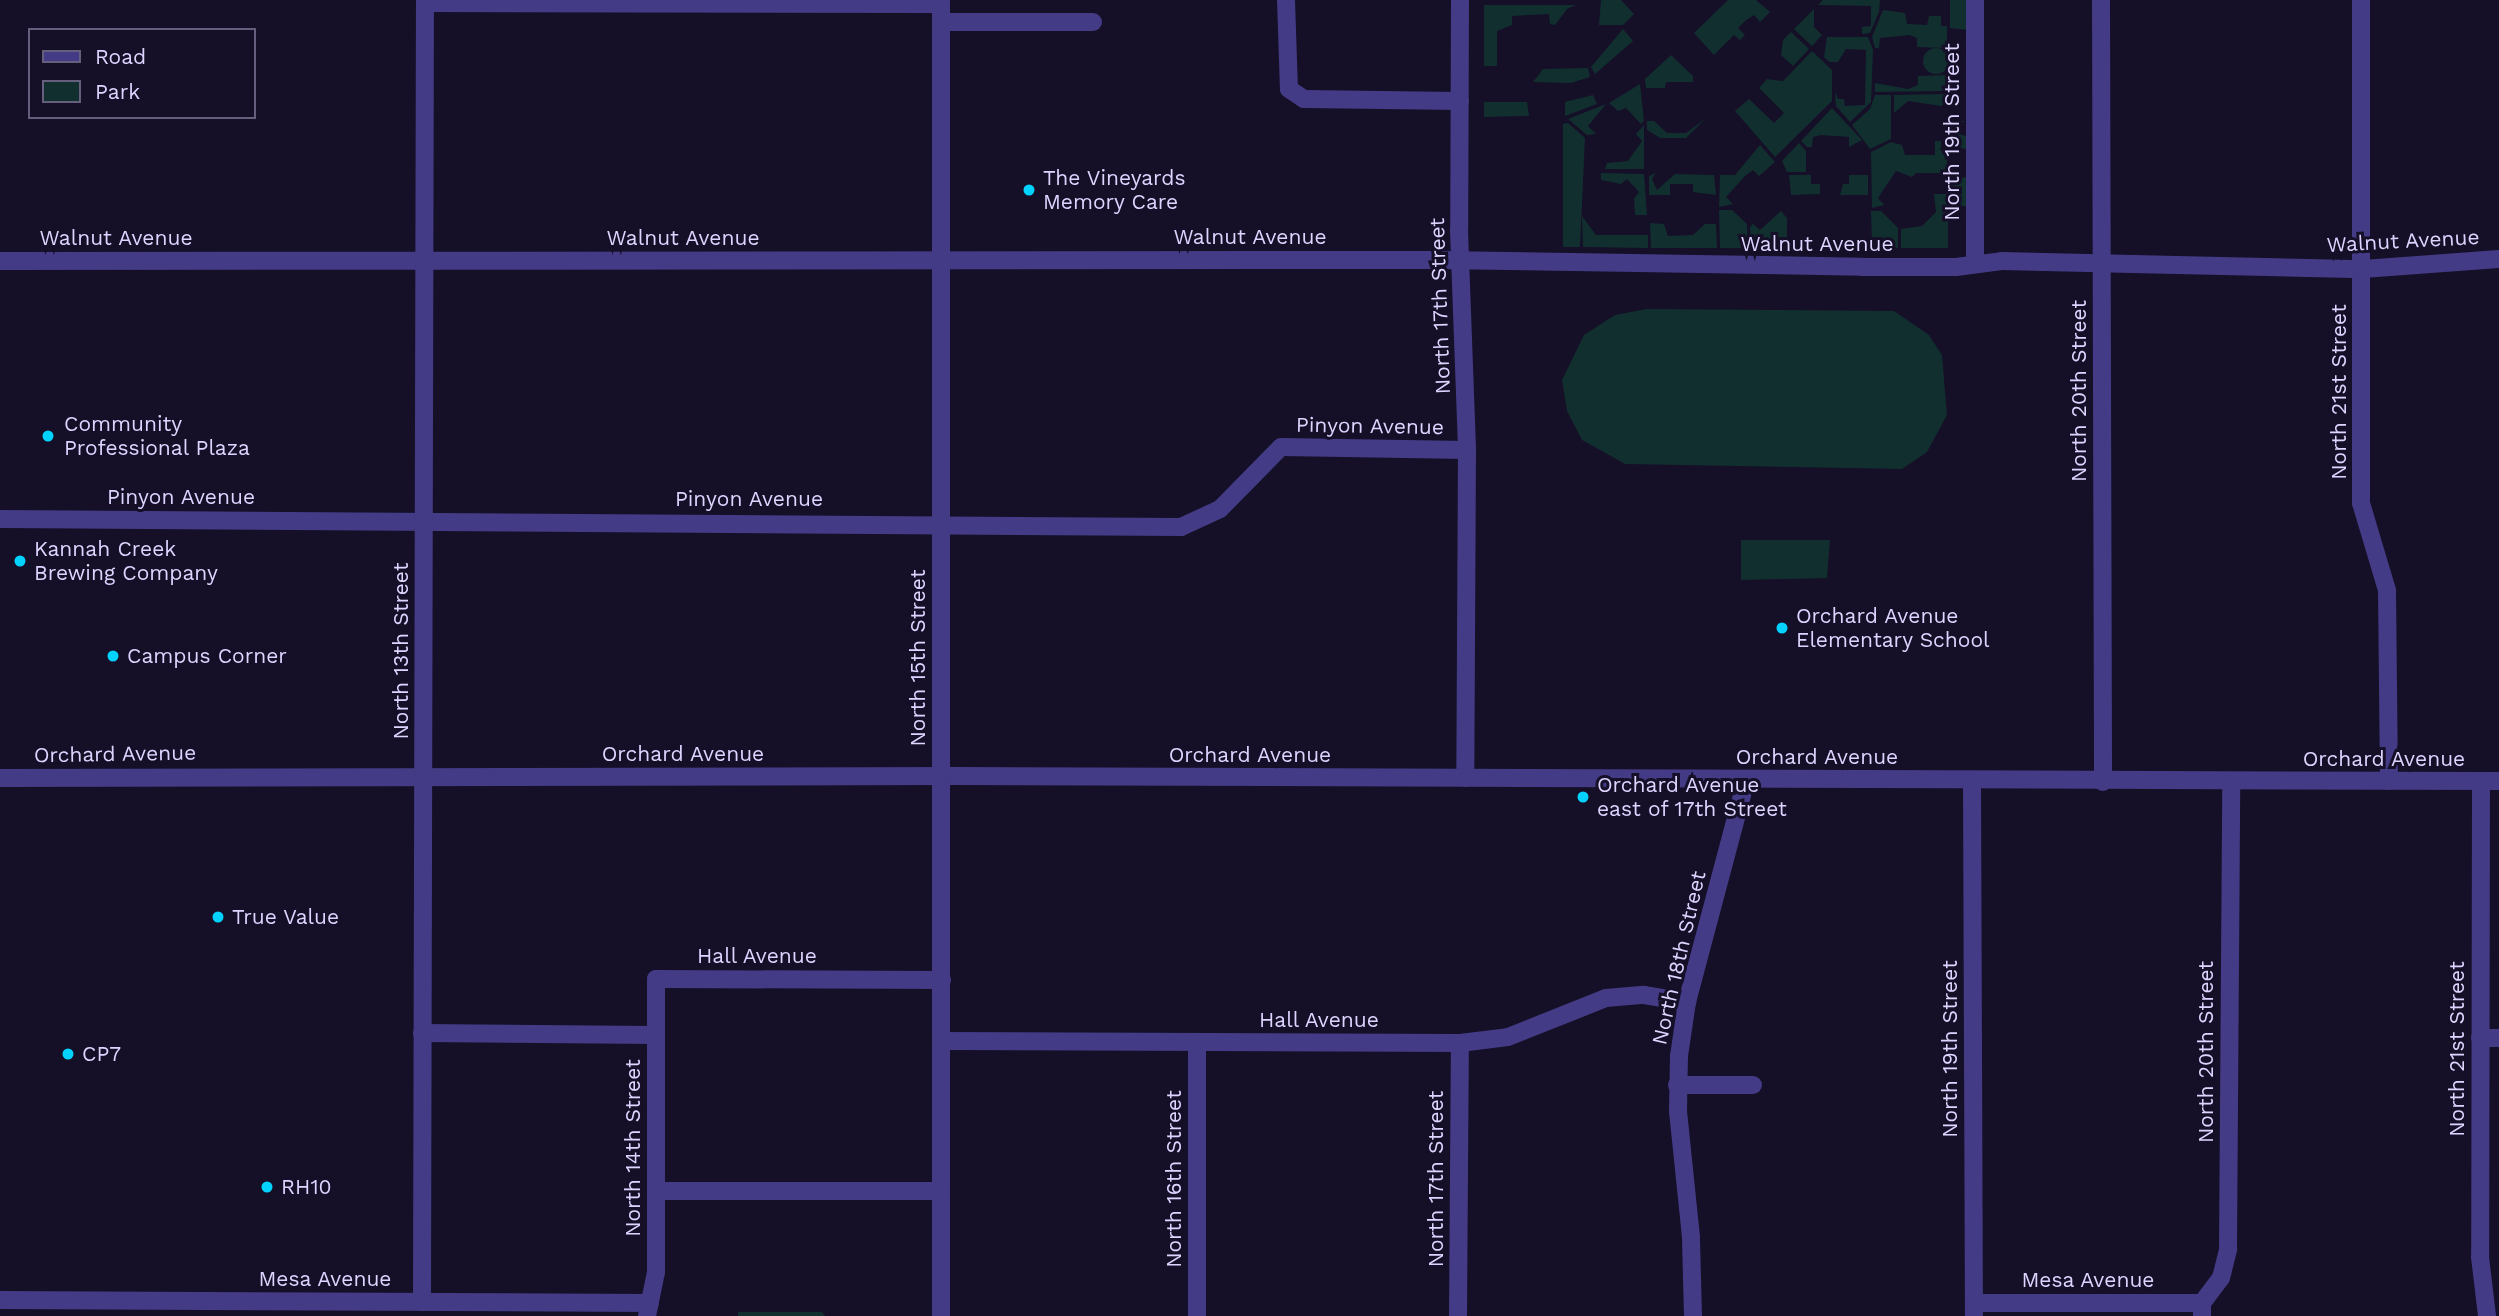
<!DOCTYPE html>
<html>
<head>
<meta charset="utf-8">
<style>
	body { margin:0 }
	#map { position:relative; width:2499px; height:1316px; overflow:hidden; background:#150f27; font-family:"Work Sans",sans-serif }
	div>[style] { position:absolute }
	.green>* { inset:0; background:#122f30 }
	.round { border-radius:50% }
	.minor>* { height:18px; margin:-9px; padding:0 9px; transform-origin:9px; border-radius:9px; background:#433b85 }
	.dots>* { width:19px; height:19px; translate:-50% -50%; box-sizing:border-box; border:4px solid #150f27; border-radius:50% }
	span { translate:-50% -50%; white-space:nowrap; text-align:center; line-height:1.15; -webkit-text-stroke:6px #150f27; paint-order:stroke }
	.street-label { font-size:21px; color:#ddd5ff }
	.poi-label { font-size:21px; color:#ddd5ff }
	.left { translate:0 -50%; text-align:left }
	.legend { position:absolute; left:28px; top:28px; width:228px; height:91px; box-sizing:border-box; background:#150f27; border:2px solid #655e7d; margin:0; padding:9px 12px; list-style:none; font-size:21px; color:#ddd5ff }
	.legend li { display:flex; align-items:center; gap:14px; height:35px }
	.legend b { width:35px; border:2px solid #655e7d }
</style>
</head>
<body>
<div id="map">
	<div class="green">
		<div style="clip-path:polygon(1601px 0,1621px 0,1634px 14px,1623px 25px,1599px 25px)"></div>
		<div style="clip-path:polygon(1728px 0,1756px 0,1770px 12px,1760px 22px,1754px 15px,1745px 21px,1738px 28px,1745px 35px,1740px 40px,1734px 35px,1714px 55px,1694px 33px)"></div>
		<div style="clip-path:polygon(1823px 0,1880px 0,1879px 12px,1870px 33px,1862px 34px,1862px 27px,1871px 26px,1871px 6px,1818px 5px)"></div>
		<div style="clip-path:polygon(1950px 0,1968px 0,1967px 30px,1950px 28px)"></div>
		<div style="clip-path:polygon(1484px 5px,1576px 5px,1567px 9px,1555px 25px,1550px 24px,1549px 14px,1512px 16px,1512px 25px,1497px 31px,1497px 66px,1484px 66px)"></div>
		<div style="clip-path:polygon(1814px 9px,1814px 27px,1822px 35px,1812px 46px,1794px 29px)"></div>
		<div style="clip-path:polygon(1883px 10px,1905px 13px,1907px 24px,1927px 25px,1929px 16px,1941px 16px,1941px 26px,1947px 26px,1947px 48px,1917px 47px,1917px 38px,1910px 35px,1880px 38px,1879px 48px,1875px 48px,1872px 37px)"></div>
		<div style="clip-path:polygon(1623px 29px,1633px 41px,1595px 74px,1591px 67px)"></div>
		<div style="clip-path:polygon(1791px 32px,1809px 49px,1793px 66px,1781px 55px,1783px 40px)"></div>
		<div style="clip-path:polygon(1827px 37px,1868px 37px,1873px 50px,1871px 102px,1850px 122px,1836px 106px,1835px 92px,1838px 99px,1844px 99px,1845px 106px,1865px 105px,1866px 50px,1846px 49px,1838px 62px,1829px 62px,1824px 57px)"></div>
		<div class="round" style="left:1923px;top:48px;width:26px;height:26px"></div>
		<div style="clip-path:polygon(1812px 51px,1832px 70px,1832px 101px,1775px 157px,1735px 111px,1749px 99px,1774px 123px,1784px 113px,1759px 88px,1767px 79px,1783px 81px)"></div>
		<div style="clip-path:polygon(1671px 55px,1693px 76px,1693px 82px,1666px 82px,1665px 88px,1646px 88px,1645px 79px)"></div>
		<div style="clip-path:polygon(1588px 68px,1590px 77px,1571px 83px,1533px 82px,1543px 69px)"></div>
		<div style="clip-path:polygon(1947px 75px,1945px 91px,1875px 92px,1875px 83px,1908px 89px,1918px 85px,1918px 76px)"></div>
		<div style="clip-path:polygon(1640px 84px,1644px 121px,1641px 124px,1626px 108px,1618px 111px,1609px 103px)"></div>
		<div style="clip-path:polygon(1945px 94px,1947px 102px,1941px 106px,1908px 101px,1894px 113px,1894px 95px)"></div>
		<div style="clip-path:polygon(1593px 95px,1597px 104px,1565px 116px,1565px 102px)"></div>
		<div style="clip-path:polygon(1875px 95px,1891px 95px,1891px 139px,1870px 149px,1852px 125px,1870px 109px)"></div>
		<div style="clip-path:polygon(1484px 102px,1527px 102px,1529px 116px,1484px 117px)"></div>
		<div style="clip-path:polygon(1606px 104px,1588px 126px,1596px 134px,1587px 135px,1568px 119px)"></div>
		<div style="clip-path:polygon(1832px 108px,1862px 140px,1849px 147px,1849px 137px,1821px 135px,1813px 137px,1812px 147px,1807px 147px,1801px 141px)"></div>
		<div style="clip-path:polygon(1705px 119px,1686px 138px,1660px 138px,1647px 130px,1647px 121px,1654px 121px,1667px 133px,1686px 133px)"></div>
		<div style="clip-path:polygon(1950px 121px,1965px 121px,1959px 124px,1959px 134px,1969px 137px,1967px 149px,1950px 147px)"></div>
		<div style="clip-path:polygon(1568px 123px,1585px 138px,1580px 247px,1563px 247px,1563px 124px)"></div>
		<div style="clip-path:polygon(1644px 125px,1644px 169px,1605px 169px,1607px 163px,1628px 161px,1642px 141px,1636px 134px)"></div>
		<div style="clip-path:polygon(1935px 141px,1941px 141px,1941px 150px,1947px 150px,1947px 173px,1916px 173px,1912px 177px,1896px 171px,1878px 198px,1884px 205px,1872px 208px,1871px 152px,1891px 142px,1902px 145px,1905px 155px,1935px 155px)"></div>
		<div style="clip-path:polygon(1799px 143px,1806px 151px,1806px 172px,1787px 172px,1782px 161px)"></div>
		<div style="clip-path:polygon(1760px 145px,1775px 162px,1759px 176px,1753px 170px,1745px 176px,1726px 197px,1733px 204px,1719px 207px,1720px 175px,1735px 175px)"></div>
		<div style="clip-path:polygon(1601px 173px,1644px 174px,1647px 215px,1635px 215px,1634px 199px,1639px 192px,1627px 179px,1621px 184px,1601px 180px)"></div>
		<div style="clip-path:polygon(1656px 173px,1652px 179px,1657px 190px,1675px 174px,1714px 175px,1716px 195px,1693px 192px,1693px 184px,1670px 184px,1670px 195px,1649px 195px,1649px 176px)"></div>
		<div style="clip-path:polygon(1789px 175px,1811px 175px,1811px 184px,1820px 184px,1820px 194px,1791px 195px)"></div>
		<div style="clip-path:polygon(1849px 175px,1868px 175px,1868px 195px,1840px 195px,1843px 184px,1849px 184px)"></div>
		<div style="clip-path:polygon(1967px 177px,1967px 206px,1952px 206px,1950px 179px)"></div>
		<div style="clip-path:polygon(1934px 194px,1948px 194px,1948px 248px,1901px 248px,1901px 229px,1922px 226px,1936px 212px)"></div>
		<div style="clip-path:polygon(1719px 210px,1732px 210px,1747px 224px,1748px 248px,1720px 248px)"></div>
		<div style="clip-path:polygon(1781px 211px,1787px 218px,1787px 248px,1751px 248px,1750px 227px,1753px 224px,1760px 230px)"></div>
		<div style="clip-path:polygon(1871px 211px,1881px 211px,1898px 228px,1898px 248px,1872px 248px)"></div>
		<div style="clip-path:polygon(1582px 216px,1596px 235px,1648px 235px,1648px 248px,1583px 247px)"></div>
		<div style="clip-path:polygon(1650px 223px,1664px 224px,1668px 236px,1693px 235px,1705px 224px,1716px 224px,1717px 248px,1651px 248px)"></div>
		<div style="clip-path:polygon(1647px 309px,1894px 311px,1929px 335px,1942px 355px,1947px 415px,1927px 452px,1902px 469px,1625px 464px,1582px 440px,1567px 411px,1562px 380px,1584px 335px,1615px 315px)"></div>
		<div style="clip-path:polygon(1741px 540px,1830px 540px,1827px 578px,1741px 580px)"></div>
		<div style="clip-path:polygon(738px 1312px,822px 1312px,825px 1316px,738px 1316px)"></div>
	</div>
	<div class="minor">
		<div style="left:941px;top:0;width:1316px;rotate:90deg"></div>
		<div style="left:1286px;top:0;width:89px;rotate:88.1deg"></div>
		<div style="left:1289px;top:89px;width:18px;rotate:34deg"></div>
		<div style="left:1304px;top:99px;width:156px;rotate:0.7deg"></div>
		<div style="left:1460px;top:0;width:230px;rotate:90.2deg"></div>
		<div style="left:1459px;top:230px;width:220px;rotate:87.9deg"></div>
		<div style="left:1467px;top:450px;width:328px;rotate:90.3deg"></div>
		<div style="left:1975px;top:0;width:264px;rotate:90deg"></div>
		<div style="left:2101px;top:0;width:782px;rotate:89.85deg"></div>
		<div style="left:2361px;top:0;width:503px;rotate:90deg"></div>
		<div style="left:2361px;top:503px;width:91px;rotate:73.4deg"></div>
		<div style="left:2387px;top:590px;width:191px;rotate:89.4deg"></div>
		<div style="left:425px;top:3px;width:516px;rotate:0.11deg"></div>
		<div style="left:941px;top:22px;width:152px"></div>
		<div style="left:0;top:261px;width:1439px;rotate:-0.04deg"></div>
		<div style="left:1439px;top:260px;width:423px;rotate:0.9deg"></div>
		<div style="left:1862px;top:267px;width:94px"></div>
		<div style="left:1956px;top:267px;width:46px;rotate:-7.4deg"></div>
		<div style="left:2002px;top:261px;width:361px;rotate:1.3deg"></div>
		<div style="left:2363px;top:269px;width:136px;rotate:-4.2deg"></div>
		<div style="left:0;top:519px;width:1181px;rotate:0.39deg"></div>
		<div style="left:1181px;top:527px;width:43px;rotate:-24.8deg"></div>
		<div style="left:1220px;top:509px;width:87px;rotate:-45.5deg"></div>
		<div style="left:1281px;top:447px;width:186px;rotate:0.9deg"></div>
		<div style="left:0;top:778px;width:956px;rotate:-0.12deg"></div>
		<div style="left:956px;top:776px;width:1543px;rotate:0.19deg"></div>
		<div style="left:1972px;top:781px;width:535px;rotate:89.79deg"></div>
		<div style="left:2481px;top:782px;width:475px;rotate:90.1deg"></div>
		<div style="left:2480px;top:1257px;width:59px;rotate:83.2deg"></div>
		<div style="left:422px;top:1033px;width:234px;rotate:0.5deg"></div>
		<div style="left:2480px;top:1038px;width:19px"></div>
		<div style="left:942px;top:1041px;width:518px;rotate:0.22deg"></div>
		<div style="left:1460px;top:1043px;width:48px;rotate:-7.1deg"></div>
		<div style="left:1508px;top:1037px;width:105px;rotate:-21.7deg"></div>
		<div style="left:1606px;top:998px;width:38px;rotate:-5deg"></div>
		<div style="left:1644px;top:995px;width:44px;rotate:9.2deg"></div>
		<div style="left:1197px;top:1043px;width:273px;rotate:90deg"></div>
		<div style="left:1677px;top:1085px;width:76px"></div>
		<div style="left:656px;top:1191px;width:285px"></div>
		<div style="left:0;top:1300px;width:650px;rotate:0.26deg"></div>
		<div style="left:422px;top:1302px;width:1302px;rotate:-89.87deg"></div>
		<div style="left:1974px;top:1303px;width:228px"></div>
		<div style="left:647px;top:1316px;width:45px;rotate:-78.4deg"></div>
		<div style="left:656px;top:1272px;width:293px;rotate:-90deg"></div>
		<div style="left:656px;top:979px;width:286px;rotate:0.2deg"></div>
		<div style="left:1458px;top:1316px;width:273px;rotate:-89.6deg"></div>
		<div style="left:1693px;top:1316px;width:79px;rotate:-91.5deg"></div>
		<div style="left:1691px;top:1237px;width:126px;rotate:-95.9deg"></div>
		<div style="left:1678px;top:1112px;width:56px;rotate:-89deg"></div>
		<div style="left:1679px;top:1056px;width:55px;rotate:-81.6deg"></div>
		<div style="left:1687px;top:1002px;width:230px;rotate:-75.1deg"></div>
		<div style="left:2202px;top:1316px;width:13px;rotate:-90deg"></div>
		<div style="left:2202px;top:1303px;width:31px;rotate:-53deg"></div>
		<div style="left:2221px;top:1278px;width:30px;rotate:-76deg"></div>
		<div style="left:2228px;top:1249px;width:468px;rotate:-89.6deg"></div>
	</div>
	<div class="dots">
		<div style="left:1029px;top:190px;background:#02d3fe"></div>
		<div style="left:48px;top:436px;background:#02d3fe"></div>
		<div style="left:20px;top:561px;background:#02d3fe"></div>
		<div style="left:1782px;top:628px;background:#02d3fe"></div>
		<div style="left:113px;top:656px;background:#02d3fe"></div>
		<div style="left:1583px;top:797px;background:#02d3fe"></div>
		<div style="left:218px;top:917px;background:#02d3fe"></div>
		<div style="left:68px;top:1054px;background:#02d3fe"></div>
		<div style="left:267px;top:1187px;background:#02d3fe"></div>
	</div>
	<div class="street-label">
		<span style="left:1952px;top:132px;rotate:-90deg">North 19th Street</span>
		<span style="left:1250px;top:237px">Walnut Avenue</span>
		<span style="left:116px;top:238px">Walnut Avenue</span>
		<span style="left:683px;top:238px">Walnut Avenue</span>
		<span style="left:2403px;top:241px;rotate:-3deg">Walnut Avenue</span>
		<span style="left:1817px;top:244px">Walnut Avenue</span>
		<span style="left:1440px;top:306px;rotate:-92deg">North 17th Street</span>
		<span style="left:2079px;top:391px;rotate:-90deg">North 20th Street</span>
		<span style="left:2339px;top:392px;rotate:-90deg">North 21st Street</span>
		<span style="left:1370px;top:426px;rotate:1deg">Pinyon Avenue</span>
		<span style="left:181px;top:497px">Pinyon Avenue</span>
		<span style="left:749px;top:499px">Pinyon Avenue</span>
		<span style="left:401px;top:651px;rotate:-90deg">North 13th Street</span>
		<span style="left:918px;top:658px;rotate:-90deg">North 15th Street</span>
		<span style="left:115px;top:754px;rotate:-1deg">Orchard Avenue</span>
		<span style="left:683px;top:754px">Orchard Avenue</span>
		<span style="left:1250px;top:755px">Orchard Avenue</span>
		<span style="left:1817px;top:757px">Orchard Avenue</span>
		<span style="left:2384px;top:759px">Orchard Avenue</span>
		<span style="left:757px;top:956px">Hall Avenue</span>
		<span style="left:1679px;top:958px;rotate:-77deg">North 18th Street</span>
		<span style="left:1319px;top:1020px">Hall Avenue</span>
		<span style="left:1950px;top:1049px;rotate:-90deg">North 19th Street</span>
		<span style="left:2457px;top:1049px;rotate:-90deg">North 21st Street</span>
		<span style="left:2206px;top:1052px;rotate:-90deg">North 20th Street</span>
		<span style="left:633px;top:1148px;rotate:-90deg">North 14th Street</span>
		<span style="left:1174px;top:1179px;rotate:-90deg">North 16th Street</span>
		<span style="left:1436px;top:1179px;rotate:-90deg">North 17th Street</span>
		<span style="left:325px;top:1279px">Mesa Avenue</span>
		<span style="left:2088px;top:1280px">Mesa Avenue</span>
	</div>
	<div class="poi-label">
		<span class="left" style="left:1043px;top:190px">The Vineyards<br>Memory Care</span>
		<span class="left" style="left:64px;top:436px">Community<br>Professional Plaza</span>
		<span class="left" style="left:34px;top:561px">Kannah Creek<br>Brewing Company</span>
		<span class="left" style="left:1796px;top:628px">Orchard Avenue<br>Elementary School</span>
		<span class="left" style="left:127px;top:656px">Campus Corner</span>
		<span class="left" style="left:1597px;top:797px">Orchard Avenue<br>east of 17th Street</span>
		<span class="left" style="left:232px;top:917px">True Value</span>
		<span class="left" style="left:82px;top:1054px">CP7</span>
		<span class="left" style="left:281px;top:1187px">RH10</span>
	</div>
	<ul class="legend">
	<li><b style="height:9px;background:#433b85"></b>Road</li>
	<li><b style="height:19px;background:#122f30"></b>Park</li>
	</ul>
</div>
</body>
</html>
